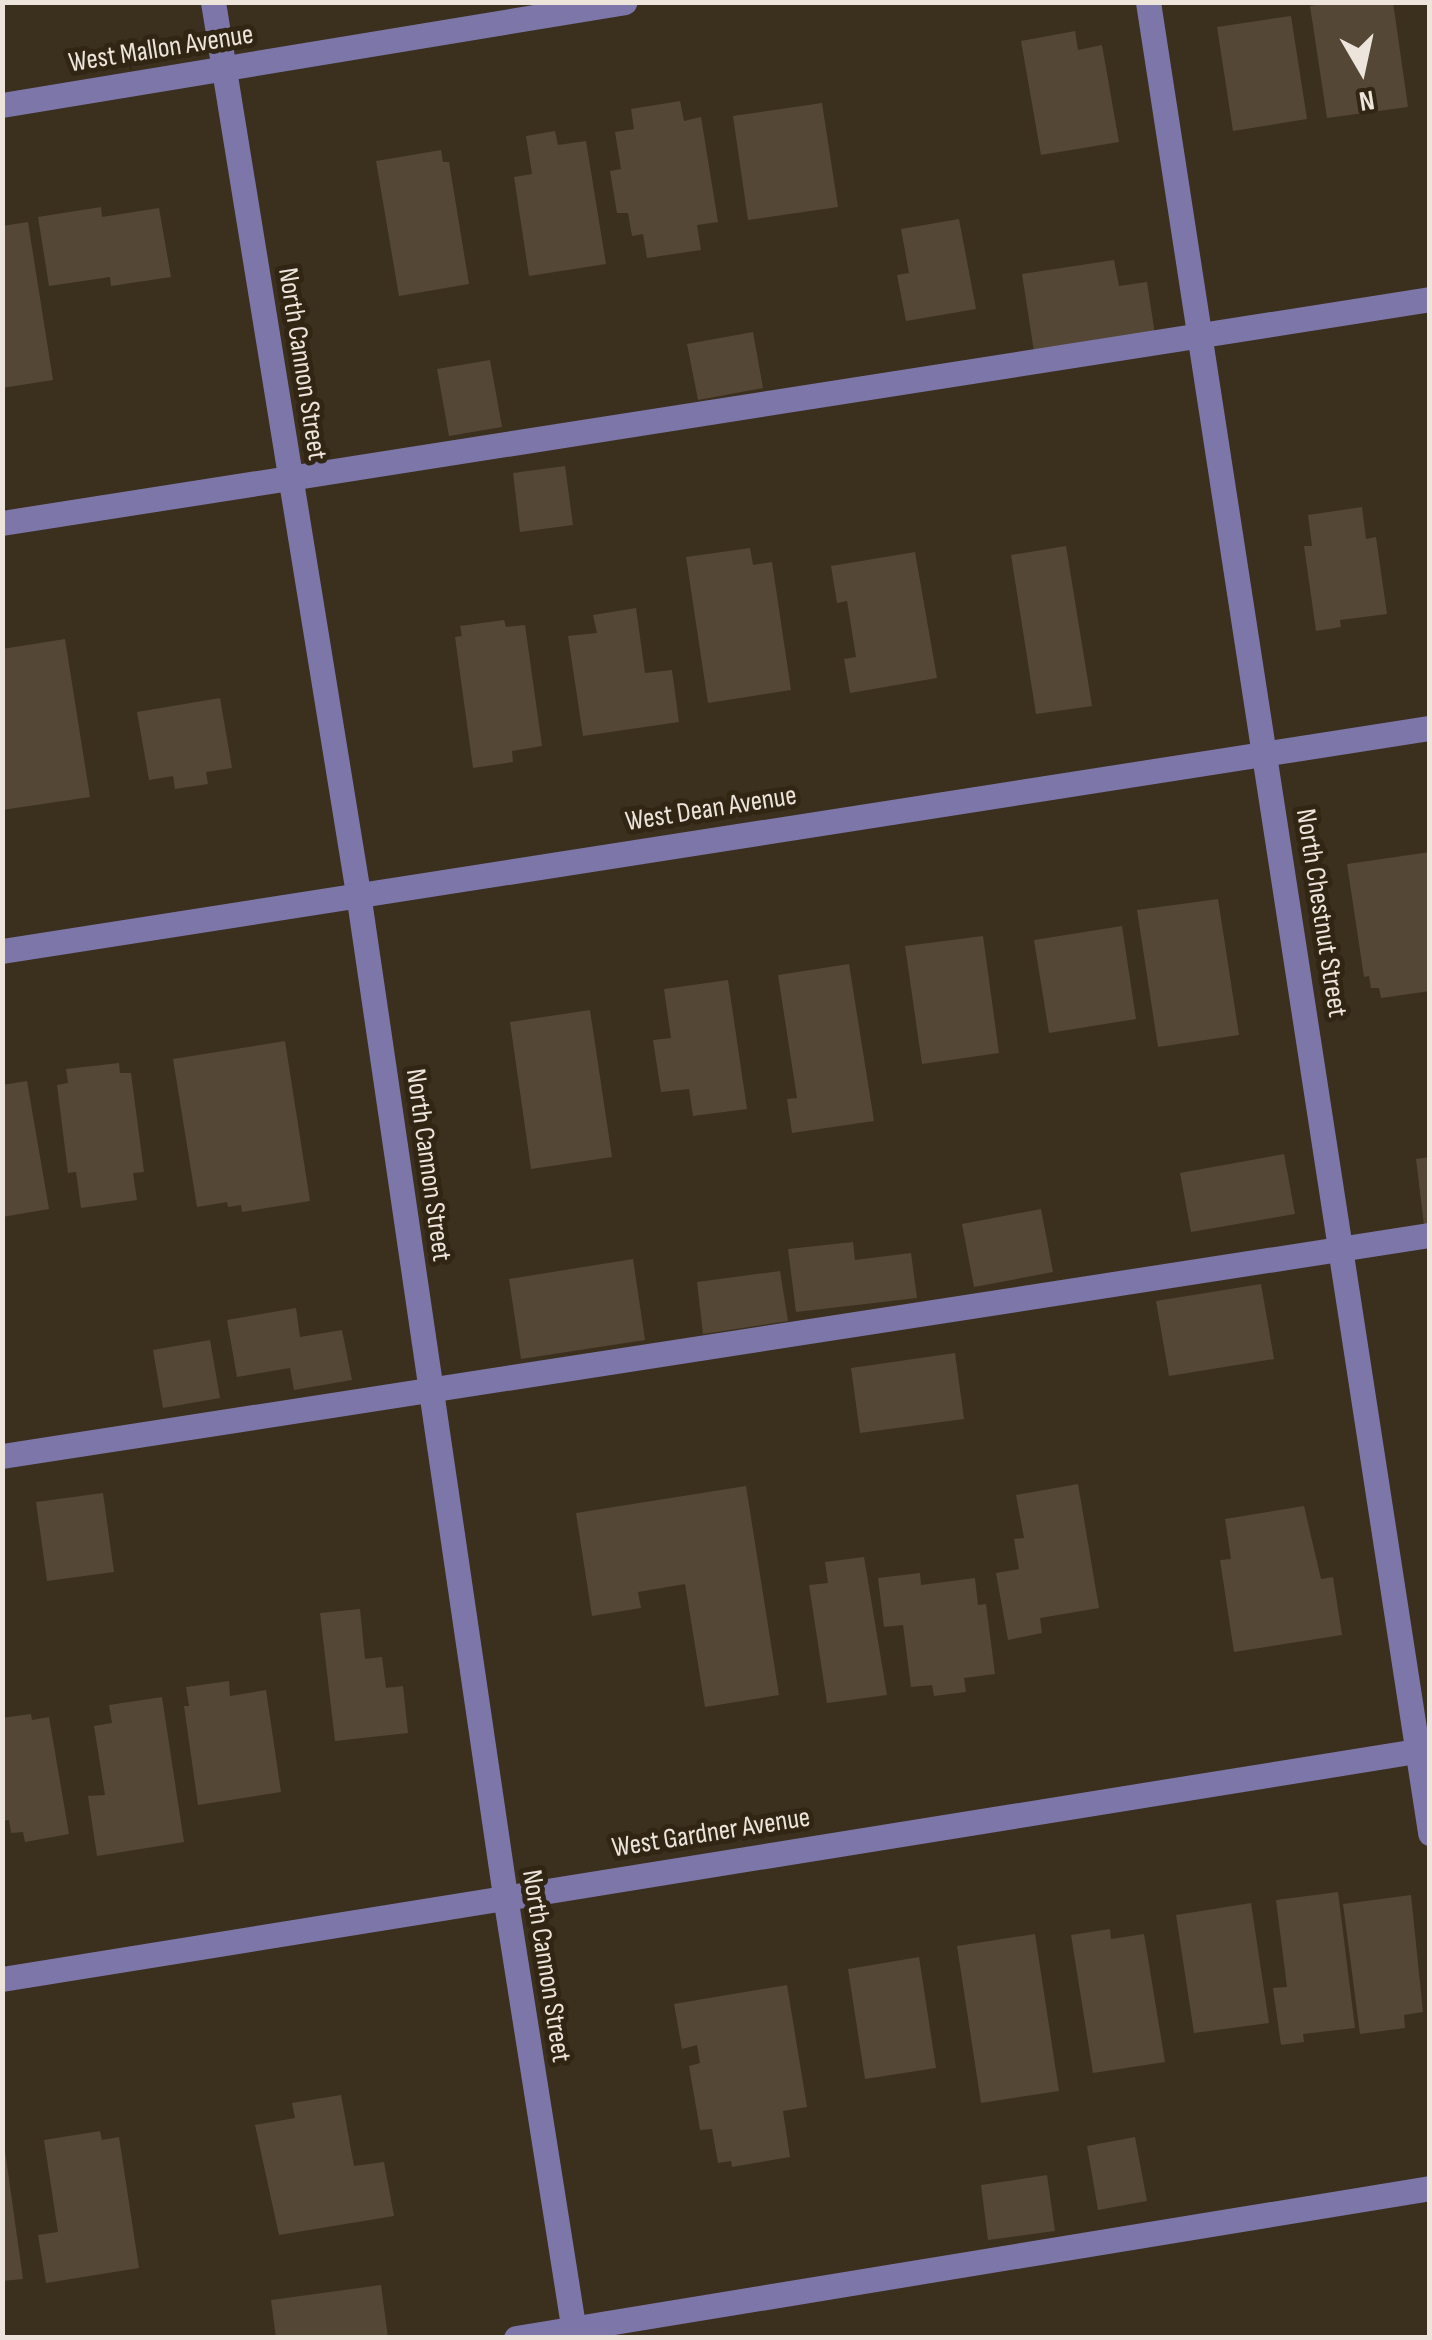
<!DOCTYPE html>
<html>
<head>
<meta charset="utf-8">
<style>
	body { margin:0 }
	#map { position:relative; width:1432px; height:2340px; overflow:hidden; background:#3b2f1e; font-family:"Sofia Sans Condensed",sans-serif }
	div>[style] { position:absolute }
	.building>* { inset:0; background:#554736 }
	.minor>* { height:25px; margin:-12.5px; padding:0 12.5px; transform-origin:12.5px; border-radius:12.5px; background:#7d76a9 }
	span { translate:-50% -50%; white-space:nowrap; text-align:center; line-height:1.15; -webkit-text-stroke:10px #312514; paint-order:stroke }
	.street-label { font-size:28px; color:#ede5db }
	.frame { position:absolute; inset:0; border:5px solid #ede5db; pointer-events:none }
	.north { position:absolute; left:1312px; top:20px; width:100px; height:100px; -webkit-text-stroke:8px #312514; paint-order:stroke; rotate:171deg; font-size:28px; font-weight:700; line-height:40px; text-align:center; color:#ede5db }
	.north::after { content:''; display:block; margin:auto; width:35px; height:45px; background:#ede5db; clip-path:polygon(50% 0,100% 100%,50% 72%,0 100%) }
</style>
</head>
<body>
<div id="map">
	<div class="building">
		<div style="clip-path:polygon(1332px 2px,1393px 2px,1408px 107px,1327px 118px,1310px 6px)"></div>
		<div style="clip-path:polygon(1291px 16px,1307px 119px,1233px 131px,1217px 27px)"></div>
		<div style="clip-path:polygon(1075px 31px,1078px 50px,1102px 45px,1119px 142px,1041px 155px,1021px 41px)"></div>
		<div style="clip-path:polygon(680px 101px,684px 121px,701px 117px,718px 222px,697px 225px,701px 250px,647px 258px,643px 234px,632px 236px,628px 213px,617px 213px,610px 171px,621px 169px,615px 132px,634px 129px,631px 109px)"></div>
		<div style="clip-path:polygon(822px 103px,838px 207px,748px 220px,733px 116px)"></div>
		<div style="clip-path:polygon(555px 131px,558px 145px,586px 141px,606px 264px,529px 276px,514px 177px,532px 174px,526px 136px)"></div>
		<div style="clip-path:polygon(441px 150px,443px 162px,449px 162px,469px 284px,399px 296px,376px 161px)"></div>
		<div style="clip-path:polygon(101px 207px,102px 217px,159px 208px,171px 277px,111px 286px,110px 277px,49px 286px,38px 217px)"></div>
		<div style="clip-path:polygon(959px 219px,976px 309px,906px 321px,897px 275px,909px 273px,901px 229px)"></div>
		<div style="clip-path:polygon(28px 222px,53px 380px,2px 388px,2px 226px)"></div>
		<div style="clip-path:polygon(1114px 260px,1119px 286px,1147px 282px,1156px 341px,1035px 358px,1022px 274px)"></div>
		<div style="clip-path:polygon(753px 332px,763px 388px,698px 400px,687px 344px)"></div>
		<div style="clip-path:polygon(490px 360px,502px 427px,449px 436px,437px 369px)"></div>
		<div style="clip-path:polygon(565px 466px,573px 525px,520px 532px,513px 473px)"></div>
		<div style="clip-path:polygon(1362px 507px,1366px 539px,1376px 537px,1387px 614px,1340px 620px,1341px 627px,1316px 631px,1304px 546px,1312px 546px,1308px 515px)"></div>
		<div style="clip-path:polygon(1066px 546px,1092px 706px,1036px 714px,1011px 555px)"></div>
		<div style="clip-path:polygon(750px 548px,753px 565px,772px 562px,791px 690px,708px 703px,686px 557px)"></div>
		<div style="clip-path:polygon(915px 552px,937px 678px,850px 693px,844px 659px,856px 657px,847px 601px,837px 603px,831px 566px)"></div>
		<div style="clip-path:polygon(636px 608px,645px 673px,672px 670px,679px 722px,583px 736px,568px 636px,597px 633px,593px 615px)"></div>
		<div style="clip-path:polygon(504px 620px,506px 627px,525px 625px,542px 746px,512px 751px,513px 762px,473px 768px,455px 637px,462px 636px,460px 626px)"></div>
		<div style="clip-path:polygon(65px 639px,90px 797px,2px 810px,2px 649px)"></div>
		<div style="clip-path:polygon(220px 698px,232px 768px,206px 772px,208px 784px,175px 789px,173px 776px,149px 780px,137px 712px)"></div>
		<div style="clip-path:polygon(1430px 852px,1430px 991px,1381px 998px,1379px 988px,1371px 988px,1369px 976px,1364px 977px,1347px 864px)"></div>
		<div style="clip-path:polygon(1218px 899px,1239px 1035px,1158px 1047px,1137px 910px)"></div>
		<div style="clip-path:polygon(1122px 926px,1136px 1019px,1049px 1033px,1034px 940px)"></div>
		<div style="clip-path:polygon(983px 936px,999px 1053px,922px 1064px,905px 946px)"></div>
		<div style="clip-path:polygon(849px 964px,874px 1121px,792px 1133px,787px 1099px,797px 1098px,778px 975px)"></div>
		<div style="clip-path:polygon(728px 980px,747px 1109px,693px 1116px,689px 1089px,661px 1092px,653px 1040px,671px 1038px,664px 989px)"></div>
		<div style="clip-path:polygon(590px 1010px,612px 1157px,531px 1169px,510px 1022px)"></div>
		<div style="clip-path:polygon(285px 1041px,310px 1201px,242px 1212px,241px 1205px,228px 1207px,227px 1202px,197px 1207px,173px 1059px)"></div>
		<div style="clip-path:polygon(119px 1063px,120px 1073px,131px 1073px,144px 1172px,133px 1173px,137px 1200px,81px 1208px,76px 1172px,68px 1173px,57px 1085px,68px 1083px,66px 1069px)"></div>
		<div style="clip-path:polygon(27px 1081px,49px 1209px,2px 1217px,2px 1085px)"></div>
		<div style="clip-path:polygon(1284px 1154px,1295px 1214px,1191px 1232px,1180px 1173px)"></div>
		<div style="clip-path:polygon(1430px 1157px,1430px 1225px,1424px 1225px,1416px 1159px)"></div>
		<div style="clip-path:polygon(1041px 1209px,1053px 1272px,974px 1287px,962px 1224px)"></div>
		<div style="clip-path:polygon(853px 1242px,855px 1260px,911px 1253px,917px 1298px,796px 1312px,788px 1249px)"></div>
		<div style="clip-path:polygon(633px 1259px,645px 1340px,521px 1359px,509px 1279px)"></div>
		<div style="clip-path:polygon(780px 1271px,788px 1321px,703px 1334px,697px 1282px)"></div>
		<div style="clip-path:polygon(1261px 1284px,1274px 1359px,1169px 1376px,1156px 1301px)"></div>
		<div style="clip-path:polygon(296px 1308px,300px 1337px,342px 1330px,352px 1380px,294px 1390px,290px 1368px,237px 1377px,227px 1320px)"></div>
		<div style="clip-path:polygon(210px 1340px,220px 1398px,163px 1408px,153px 1350px)"></div>
		<div style="clip-path:polygon(955px 1353px,964px 1419px,860px 1433px,851px 1368px)"></div>
		<div style="clip-path:polygon(1078px 1484px,1099px 1608px,1040px 1618px,1042px 1633px,1008px 1640px,996px 1573px,1019px 1569px,1014px 1539px,1024px 1538px,1016px 1495px)"></div>
		<div style="clip-path:polygon(746px 1486px,779px 1695px,705px 1707px,685px 1584px,638px 1592px,641px 1608px,592px 1616px,576px 1513px)"></div>
		<div style="clip-path:polygon(103px 1493px,114px 1572px,47px 1581px,36px 1502px)"></div>
		<div style="clip-path:polygon(1304px 1506px,1321px 1579px,1333px 1577px,1342px 1635px,1234px 1652px,1220px 1560px,1231px 1559px,1225px 1519px)"></div>
		<div style="clip-path:polygon(864px 1557px,887px 1695px,827px 1703px,809px 1585px,828px 1583px,825px 1562px)"></div>
		<div style="clip-path:polygon(920px 1573px,921px 1585px,975px 1578px,978px 1605px,986px 1604px,995px 1674px,964px 1678px,966px 1692px,934px 1696px,932px 1685px,911px 1687px,903px 1625px,884px 1627px,878px 1578px)"></div>
		<div style="clip-path:polygon(360px 1609px,365px 1659px,382px 1657px,386px 1688px,403px 1686px,408px 1733px,335px 1741px,320px 1613px)"></div>
		<div style="clip-path:polygon(229px 1681px,230px 1696px,266px 1690px,281px 1792px,198px 1805px,184px 1706px,189px 1706px,186px 1687px)"></div>
		<div style="clip-path:polygon(162px 1697px,184px 1842px,97px 1856px,88px 1796px,105px 1795px,94px 1726px,112px 1723px,109px 1705px)"></div>
		<div style="clip-path:polygon(31px 1714px,32px 1720px,49px 1717px,69px 1834px,25px 1842px,23px 1832px,11px 1833px,9px 1820px,2px 1821px,2px 1718px)"></div>
		<div style="clip-path:polygon(1338px 1892px,1355px 2028px,1303px 2034px,1304px 2042px,1281px 2045px,1273px 1988px,1287px 1987px,1276px 1900px)"></div>
		<div style="clip-path:polygon(1411px 1895px,1423px 2012px,1404px 2015px,1405px 2028px,1360px 2034px,1343px 1904px)"></div>
		<div style="clip-path:polygon(1251px 1903px,1269px 2023px,1194px 2033px,1176px 1915px)"></div>
		<div style="clip-path:polygon(1110px 1929px,1111px 1939px,1144px 1934px,1165px 2062px,1093px 2073px,1071px 1935px)"></div>
		<div style="clip-path:polygon(1035px 1934px,1059px 2091px,981px 2103px,957px 1946px)"></div>
		<div style="clip-path:polygon(919px 1957px,936px 2068px,865px 2079px,848px 1969px)"></div>
		<div style="clip-path:polygon(787px 1985px,807px 2107px,783px 2111px,790px 2157px,732px 2167px,731px 2161px,718px 2163px,712px 2129px,700px 2130px,689px 2066px,700px 2063px,697px 2045px,682px 2049px,674px 2004px)"></div>
		<div style="clip-path:polygon(341px 2095px,354px 2166px,384px 2162px,394px 2216px,279px 2235px,255px 2125px,295px 2118px,292px 2103px)"></div>
		<div style="clip-path:polygon(100px 2131px,102px 2140px,119px 2137px,139px 2268px,46px 2283px,38px 2235px,58px 2232px,44px 2140px)"></div>
		<div style="clip-path:polygon(1135px 2137px,1147px 2201px,1098px 2210px,1087px 2146px)"></div>
		<div style="clip-path:polygon(5px 2151px,23px 2279px,2px 2281px,2px 2152px)"></div>
		<div style="clip-path:polygon(1047px 2175px,1055px 2231px,988px 2240px,981px 2185px)"></div>
		<div style="clip-path:polygon(381px 2285px,388px 2338px,276px 2338px,271px 2300px)"></div>
	</div>
	<div class="minor">
		<div style="left:213px;top:2px;width:903px;rotate:80.76deg"></div>
		<div style="left:358px;top:893px;width:1014px;rotate:81.66deg"></div>
		<div style="left:505px;top:1896px;width:448px;rotate:81deg"></div>
		<div style="left:1148px;top:2px;width:1853px;rotate:81.24deg"></div>
		<div style="left:2px;top:105px;width:631px;rotate:-9.39deg"></div>
		<div style="left:2px;top:523px;width:1445px;rotate:-8.91deg"></div>
		<div style="left:2px;top:951px;width:1445px;rotate:-8.88deg"></div>
		<div style="left:2px;top:1456px;width:1445px;rotate:-8.8deg"></div>
		<div style="left:2px;top:1979px;width:1445px;rotate:-9.16deg"></div>
		<div style="left:516px;top:2338px;width:926px;rotate:-9.32deg"></div>
	</div>
	<div class="street-label">
		<span style="left:161px;top:49px;rotate:-9deg">West Mallon Avenue</span>
		<span style="left:302px;top:364px;rotate:81deg">North Cannon Street</span>
		<span style="left:711px;top:809px;rotate:-9deg">West Dean Avenue</span>
		<span style="left:1321px;top:913px;rotate:81deg">North Chestnut Street</span>
		<span style="left:428px;top:1165px;rotate:82deg">North Cannon Street</span>
		<span style="left:711px;top:1833px;rotate:-9deg">West Gardner Avenue</span>
		<span style="left:546px;top:1966px;rotate:81deg">North Cannon Street</span>
	</div>
	<div class="frame"></div>
	<div class="north">N</div>
</div>
</body>
</html>
